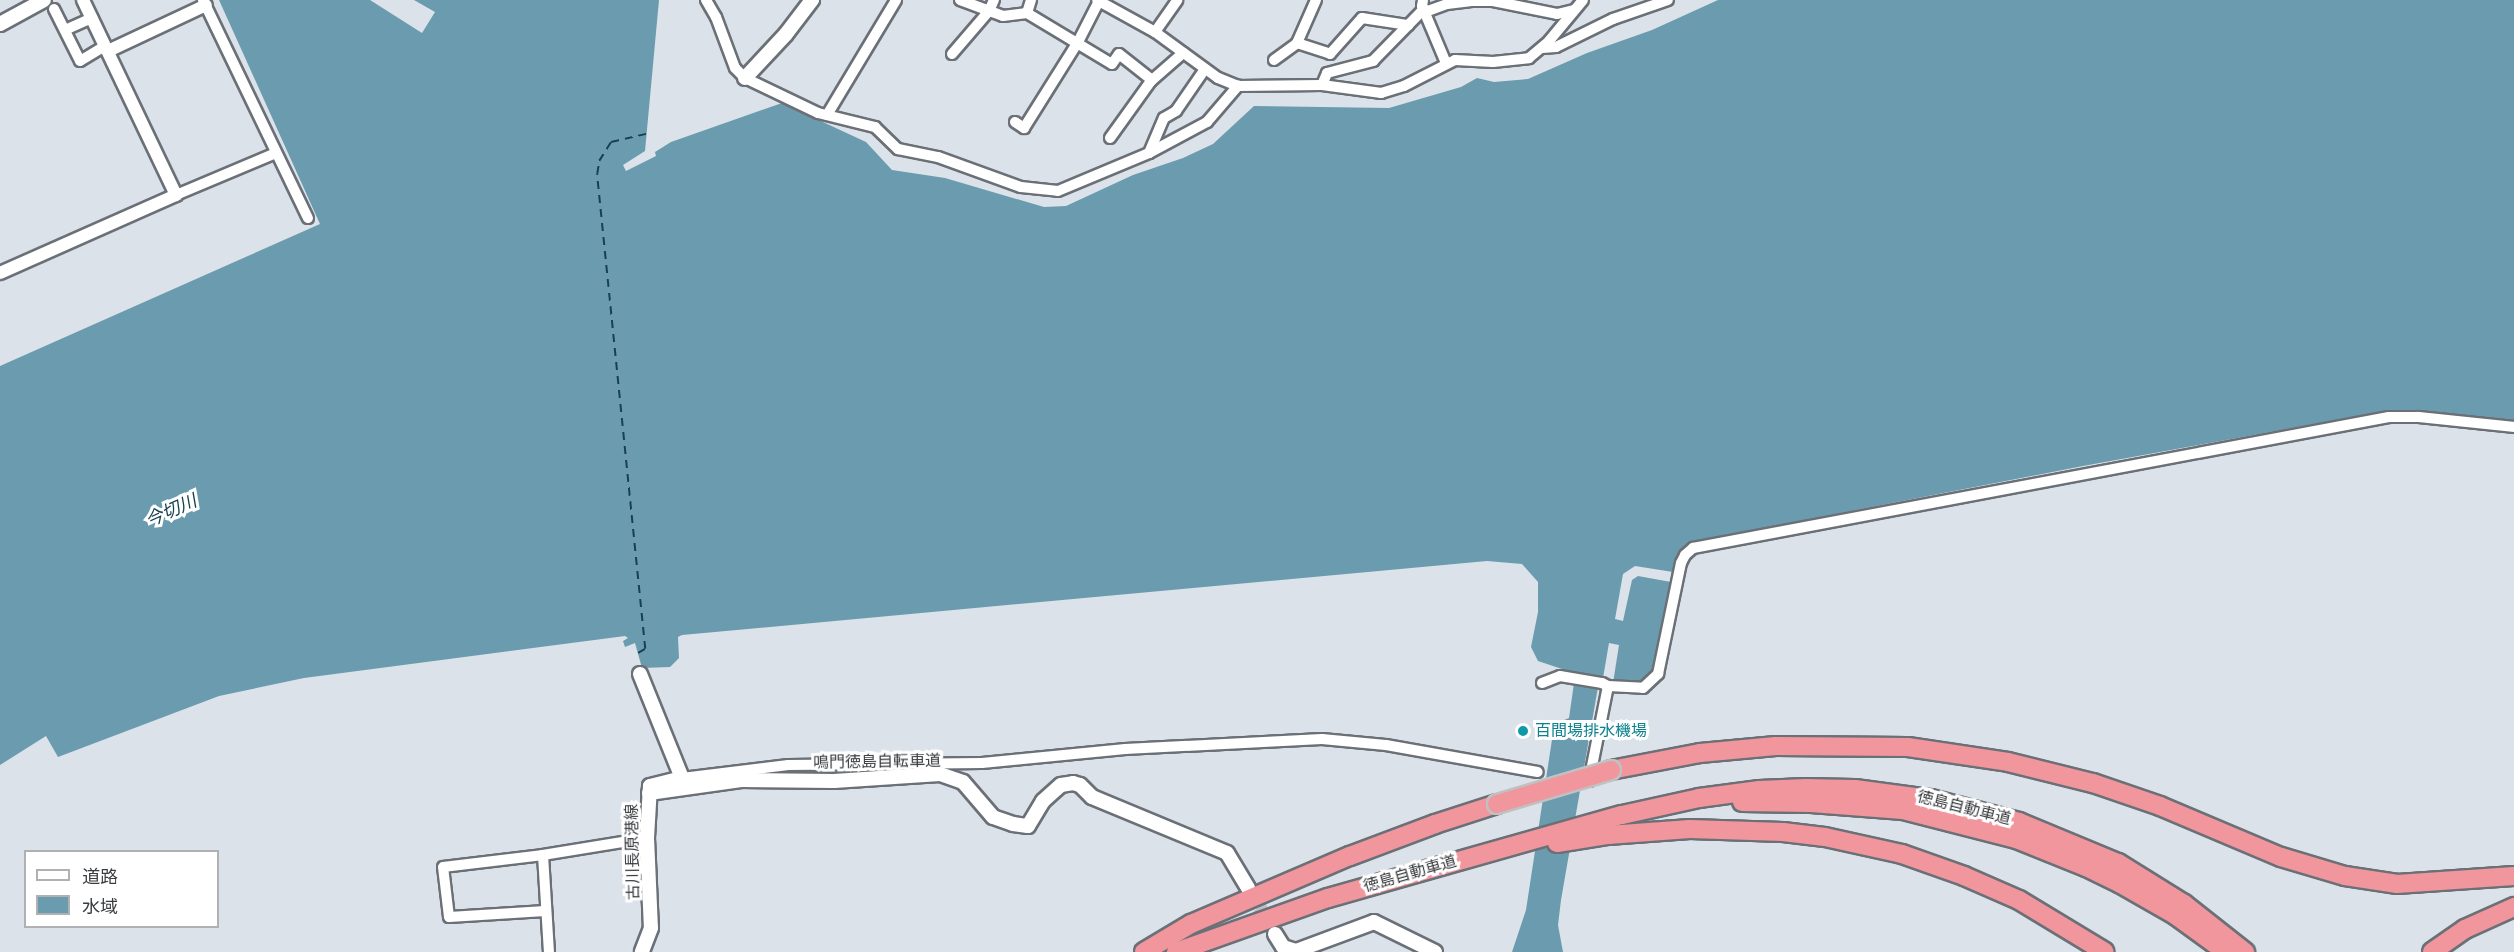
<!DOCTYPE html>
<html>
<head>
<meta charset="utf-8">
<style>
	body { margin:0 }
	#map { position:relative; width:2514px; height:952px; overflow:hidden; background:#dbe2e9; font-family:Raleway,"Noto Sans JP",sans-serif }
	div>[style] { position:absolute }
	.water>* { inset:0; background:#6b9bae }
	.ferry>* { height:1.5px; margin-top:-0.75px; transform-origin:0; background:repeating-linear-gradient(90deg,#174151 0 8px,transparent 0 14px) }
	.secondary-tunnel>* { height:14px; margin-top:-7px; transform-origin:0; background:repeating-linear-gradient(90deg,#bbc1c7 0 14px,transparent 0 21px) }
	.roads { filter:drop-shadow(2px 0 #6b7077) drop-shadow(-2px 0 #6b7077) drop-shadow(0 2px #6b7077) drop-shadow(0 -2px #6b7077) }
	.minor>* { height:10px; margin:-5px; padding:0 5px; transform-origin:5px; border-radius:5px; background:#fff }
	.tertiary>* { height:12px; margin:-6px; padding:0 6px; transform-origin:6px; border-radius:6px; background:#fff }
	.secondary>* { height:14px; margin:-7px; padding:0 7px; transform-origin:7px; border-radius:7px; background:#fff }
	.motorway>* { height:18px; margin:-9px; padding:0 9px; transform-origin:9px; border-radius:9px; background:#f1969d }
	.bridges { filter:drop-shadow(2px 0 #c0c1c2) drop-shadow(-2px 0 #c0c1c2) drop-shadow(0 2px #c0c1c2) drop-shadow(0 -2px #c0c1c2) }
	.motorway-bridge>* { height:18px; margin:-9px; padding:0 9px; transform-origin:9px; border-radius:9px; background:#f1969d }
	.dots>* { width:16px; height:16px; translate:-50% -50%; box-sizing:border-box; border:3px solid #fff; border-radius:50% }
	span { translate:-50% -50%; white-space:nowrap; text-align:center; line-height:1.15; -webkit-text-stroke:6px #fff; paint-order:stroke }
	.culture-label { font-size:16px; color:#0d838f }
	.left { translate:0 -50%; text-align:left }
	.street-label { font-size:16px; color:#3a3d40 }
	.water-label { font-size:18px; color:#174151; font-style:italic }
	.legend { position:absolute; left:24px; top:850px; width:195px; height:78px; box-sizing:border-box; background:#fff; border:2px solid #b0b1b3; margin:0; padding:8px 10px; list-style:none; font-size:18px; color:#3a3d40 }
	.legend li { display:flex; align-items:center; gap:12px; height:30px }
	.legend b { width:30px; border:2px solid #b0b1b3 }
</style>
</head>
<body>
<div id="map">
	<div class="water">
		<div style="clip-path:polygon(219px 0,370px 0,422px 33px,435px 12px,414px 0,659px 0,645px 151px,623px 165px,626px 171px,656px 156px,655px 152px,671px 142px,782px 103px,866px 142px,892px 170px,945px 178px,1044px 207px,1066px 206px,1133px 175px,1183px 158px,1213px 144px,1254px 106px,1389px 108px,1461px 87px,1477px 78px,1494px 82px,1528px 79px,1587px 53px,1652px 30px,1718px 0,2514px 0,2514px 422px,2391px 410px,2083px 466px,1691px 542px,1681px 551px,1673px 572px,1635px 566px,1623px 574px,1615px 619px,1623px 621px,1632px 580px,1638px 576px,1671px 582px,1653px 675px,1635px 684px,1613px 683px,1619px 645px,1609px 643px,1603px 678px,1577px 674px,1538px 661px,1531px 647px,1538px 612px,1538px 582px,1522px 564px,1487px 561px,682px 635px,678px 637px,679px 658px,670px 667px,642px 668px,635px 643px,625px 647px,623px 641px,628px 638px,625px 636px,304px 678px,219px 696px,58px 757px,46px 736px,0 765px,0 366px,320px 224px)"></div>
		<div style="clip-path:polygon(1574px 683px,1598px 687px,1561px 900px,1558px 925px,1563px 952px,1512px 952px,1526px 910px,1555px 720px,1562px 721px,1569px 718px)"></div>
	</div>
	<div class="ferry">
		<div style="left:638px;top:653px;width:8px;rotate:-30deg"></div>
		<div style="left:645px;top:649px;width:477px;rotate:-95.8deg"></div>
		<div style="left:597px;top:174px;width:13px;rotate:-81deg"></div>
		<div style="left:599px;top:161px;width:22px;rotate:-58deg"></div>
		<div style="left:611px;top:142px;width:36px;rotate:-13deg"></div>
	</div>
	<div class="secondary-tunnel">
		<div style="left:1249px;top:889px;width:44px;rotate:59.9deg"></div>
	</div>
	<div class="roads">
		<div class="minor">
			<div style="left:203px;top:0;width:242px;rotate:64.3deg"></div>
			<div style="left:706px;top:0;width:20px;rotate:60deg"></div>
			<div style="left:716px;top:17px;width:54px;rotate:69.6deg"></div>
			<div style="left:735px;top:68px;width:14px;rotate:45deg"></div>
			<div style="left:745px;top:78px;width:81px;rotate:25.6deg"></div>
			<div style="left:818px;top:113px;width:59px;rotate:13.8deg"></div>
			<div style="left:875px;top:127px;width:32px;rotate:44deg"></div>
			<div style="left:898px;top:149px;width:41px;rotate:11.3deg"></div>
			<div style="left:938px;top:157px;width:88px;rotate:19.9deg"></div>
			<div style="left:1021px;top:187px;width:37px;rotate:6deg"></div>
			<div style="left:1058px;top:191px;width:99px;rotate:-22.7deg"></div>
			<div style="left:1149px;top:153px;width:66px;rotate:-28.1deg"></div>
			<div style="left:1207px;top:122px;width:48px;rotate:-49.3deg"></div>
			<div style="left:1238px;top:86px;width:22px;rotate:-158deg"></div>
			<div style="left:1218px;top:78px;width:78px;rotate:-143.9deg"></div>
			<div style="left:1155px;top:32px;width:66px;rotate:-151.1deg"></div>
			<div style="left:960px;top:0;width:46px;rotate:20.4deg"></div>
			<div style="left:1003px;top:16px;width:24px;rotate:-7deg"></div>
			<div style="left:1027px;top:13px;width:99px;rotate:31deg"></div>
			<div style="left:1112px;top:64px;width:12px;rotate:-55deg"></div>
			<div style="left:1119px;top:54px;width:42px;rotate:38.2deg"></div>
			<div style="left:1423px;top:0;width:6px;rotate:99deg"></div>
			<div style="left:1422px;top:6px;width:62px;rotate:67.2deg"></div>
			<div style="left:54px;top:9px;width:58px;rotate:63.4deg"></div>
			<div style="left:80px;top:61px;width:29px;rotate:-31deg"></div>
			<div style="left:1425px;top:12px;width:23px;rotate:-20deg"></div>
			<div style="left:1447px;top:4px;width:23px;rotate:-7deg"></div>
			<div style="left:1470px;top:1px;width:23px"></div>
			<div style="left:1493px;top:1px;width:65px;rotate:11.5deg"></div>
			<div style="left:1557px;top:14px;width:17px;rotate:-13deg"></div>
			<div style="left:1027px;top:13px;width:14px;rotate:-73deg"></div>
			<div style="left:65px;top:30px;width:30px;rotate:-24deg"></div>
			<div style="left:1155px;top:32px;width:39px;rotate:-55deg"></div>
			<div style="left:1297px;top:43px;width:35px;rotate:18deg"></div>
			<div style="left:1330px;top:54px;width:48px;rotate:-48.4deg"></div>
			<div style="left:1362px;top:18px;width:47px;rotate:8.7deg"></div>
			<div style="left:1542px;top:48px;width:14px;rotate:-4deg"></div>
			<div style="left:1556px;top:47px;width:64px;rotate:-26.2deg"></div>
			<div style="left:1613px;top:19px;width:58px;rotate:-19.1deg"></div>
			<div style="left:952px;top:54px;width:57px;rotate:-49.3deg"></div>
			<div style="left:989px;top:11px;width:12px;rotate:-66deg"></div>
			<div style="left:1274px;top:60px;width:29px;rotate:-36deg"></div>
			<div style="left:1297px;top:43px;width:47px;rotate:-66.2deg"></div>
			<div style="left:1322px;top:85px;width:13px;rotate:-67deg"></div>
			<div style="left:1327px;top:73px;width:48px;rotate:-14.6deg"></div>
			<div style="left:1373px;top:61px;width:73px;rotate:-45.6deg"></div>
			<div style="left:1238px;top:86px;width:84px;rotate:-0.7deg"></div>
			<div style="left:1322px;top:85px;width:60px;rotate:7.7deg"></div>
			<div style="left:1381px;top:93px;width:24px;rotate:-17deg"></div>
			<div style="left:1404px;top:86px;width:57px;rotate:-27deg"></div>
			<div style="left:1455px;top:60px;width:38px;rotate:3deg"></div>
			<div style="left:1493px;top:62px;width:36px;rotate:-6deg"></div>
			<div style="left:1529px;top:58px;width:26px;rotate:-40deg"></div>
			<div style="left:1549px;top:41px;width:53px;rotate:-50.3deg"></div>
			<div style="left:827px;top:115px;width:134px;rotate:-59deg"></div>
			<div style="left:1015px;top:122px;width:11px;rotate:34deg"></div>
			<div style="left:1024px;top:128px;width:102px;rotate:-57.9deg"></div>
			<div style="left:1078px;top:42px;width:46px;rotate:-62.9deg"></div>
			<div style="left:1110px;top:138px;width:70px;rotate:-54.3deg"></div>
			<div style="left:1151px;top:81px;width:43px;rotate:-41.2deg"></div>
			<div style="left:1149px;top:153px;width:38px;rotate:-67deg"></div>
			<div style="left:1164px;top:118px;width:14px;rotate:-30deg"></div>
			<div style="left:1176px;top:111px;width:51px;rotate:-55.4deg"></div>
			<div style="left:176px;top:195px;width:108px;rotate:-22.8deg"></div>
			<div style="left:1542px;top:683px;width:19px;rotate:-21deg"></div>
			<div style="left:1560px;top:676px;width:43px;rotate:9.5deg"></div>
			<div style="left:1602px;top:683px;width:7px;rotate:27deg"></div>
			<div style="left:682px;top:778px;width:107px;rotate:-7deg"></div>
			<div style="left:788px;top:765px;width:194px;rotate:-0.6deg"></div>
			<div style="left:982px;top:763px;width:144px;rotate:-5.6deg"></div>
			<div style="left:1125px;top:749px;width:197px;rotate:-2.9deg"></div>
			<div style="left:1322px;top:739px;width:64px;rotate:5.4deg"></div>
			<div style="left:1386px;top:745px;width:154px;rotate:10.1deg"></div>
			<div style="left:1589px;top:781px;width:97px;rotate:-78.7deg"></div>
			<div style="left:1608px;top:686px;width:35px;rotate:3deg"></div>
			<div style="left:1643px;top:688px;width:21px;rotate:-43deg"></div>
			<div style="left:1658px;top:674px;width:113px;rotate:-78.3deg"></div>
			<div style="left:1681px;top:563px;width:9px;rotate:-63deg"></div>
			<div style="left:1685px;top:555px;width:11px;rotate:-41deg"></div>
			<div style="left:1693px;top:548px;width:708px;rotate:-10.66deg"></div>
			<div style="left:2389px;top:417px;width:30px"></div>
			<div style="left:2419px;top:417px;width:96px;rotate:6deg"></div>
			<div style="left:543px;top:855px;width:97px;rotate:86.5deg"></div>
			<div style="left:545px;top:911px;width:96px;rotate:176.4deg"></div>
			<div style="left:449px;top:917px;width:50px;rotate:-96.8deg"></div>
			<div style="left:443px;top:867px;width:101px;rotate:-6.8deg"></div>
			<div style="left:543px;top:855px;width:105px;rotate:-9.3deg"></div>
		</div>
		<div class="tertiary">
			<div style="left:108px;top:51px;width:108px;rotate:-25.1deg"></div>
			<div style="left:0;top:273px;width:193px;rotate:-23.9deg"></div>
			<div style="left:176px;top:195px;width:216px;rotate:-115.5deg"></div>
		</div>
		<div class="secondary">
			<div style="left:0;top:24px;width:50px;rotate:-28.6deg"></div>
			<div style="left:745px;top:78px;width:60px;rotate:-47deg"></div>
			<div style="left:786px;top:34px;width:43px;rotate:-52.6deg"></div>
			<div style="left:640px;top:674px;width:112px;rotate:68deg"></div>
			<div style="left:682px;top:778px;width:33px;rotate:166deg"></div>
			<div style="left:650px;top:786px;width:52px;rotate:93.3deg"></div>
			<div style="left:647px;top:838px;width:90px;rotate:87.5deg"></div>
			<div style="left:651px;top:928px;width:26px;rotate:111deg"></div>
			<div style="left:649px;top:793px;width:93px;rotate:-8deg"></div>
			<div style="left:741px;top:780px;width:93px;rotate:0.6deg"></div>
			<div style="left:834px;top:781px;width:106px;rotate:-3.8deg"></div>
			<div style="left:940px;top:774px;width:24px;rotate:19deg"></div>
			<div style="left:963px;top:782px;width:46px;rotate:49.4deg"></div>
			<div style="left:993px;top:817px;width:21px;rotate:19deg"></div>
			<div style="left:1013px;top:824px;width:15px;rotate:8deg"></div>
			<div style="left:1028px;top:826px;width:29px;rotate:-59deg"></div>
			<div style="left:1043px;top:801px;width:24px;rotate:-42deg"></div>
			<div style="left:1061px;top:785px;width:12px;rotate:-9deg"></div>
			<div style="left:1073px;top:783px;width:7px;rotate:16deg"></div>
			<div style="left:1080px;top:785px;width:17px;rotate:45deg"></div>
			<div style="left:1092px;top:797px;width:146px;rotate:22.5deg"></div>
			<div style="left:1227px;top:853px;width:41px;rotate:59deg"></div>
			<div style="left:1275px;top:934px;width:15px;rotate:58deg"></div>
			<div style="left:1283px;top:947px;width:14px;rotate:17deg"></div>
			<div style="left:1296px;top:951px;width:83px;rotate:-20.4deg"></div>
			<div style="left:1374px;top:922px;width:68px;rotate:26.2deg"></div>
		</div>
		<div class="motorway">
			<div style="left:1611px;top:770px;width:91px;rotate:-10.8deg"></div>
			<div style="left:1700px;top:753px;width:76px;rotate:-5.3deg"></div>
			<div style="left:1776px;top:746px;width:132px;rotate:0.4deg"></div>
			<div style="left:1908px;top:747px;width:101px;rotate:8.5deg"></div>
			<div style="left:2008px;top:762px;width:88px;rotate:13.9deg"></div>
			<div style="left:2093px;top:783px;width:71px;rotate:18.9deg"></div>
			<div style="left:2160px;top:806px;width:131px;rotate:22.9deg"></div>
			<div style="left:2281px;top:857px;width:67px;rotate:16.5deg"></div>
			<div style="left:2345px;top:876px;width:53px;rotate:8.7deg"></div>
			<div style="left:2397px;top:884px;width:117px;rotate:-3.9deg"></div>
			<div style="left:1742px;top:802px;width:69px;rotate:0.8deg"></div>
			<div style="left:1811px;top:803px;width:92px;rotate:4.4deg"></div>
			<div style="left:1903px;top:810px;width:117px;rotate:14.4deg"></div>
			<div style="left:2016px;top:839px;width:75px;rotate:21.8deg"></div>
			<div style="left:2086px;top:867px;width:37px;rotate:26deg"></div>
			<div style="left:2119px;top:883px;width:64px;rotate:29.7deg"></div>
			<div style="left:2175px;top:915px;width:63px;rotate:36deg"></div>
			<div style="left:1557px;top:843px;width:52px;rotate:-8.9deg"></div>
			<div style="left:1608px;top:835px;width:82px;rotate:-4.2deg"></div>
			<div style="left:1690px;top:829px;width:93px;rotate:1.8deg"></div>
			<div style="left:1783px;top:832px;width:42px;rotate:6.8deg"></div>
			<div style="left:1825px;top:837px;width:79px;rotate:12.4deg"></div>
			<div style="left:1902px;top:854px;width:66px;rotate:19.5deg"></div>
			<div style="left:1964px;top:876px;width:60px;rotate:23.6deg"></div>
			<div style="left:2019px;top:900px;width:100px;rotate:31.2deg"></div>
			<div style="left:1144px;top:952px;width:55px;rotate:-30.8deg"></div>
			<div style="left:1191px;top:924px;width:173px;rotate:-23.2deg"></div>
			<div style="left:1350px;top:856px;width:91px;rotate:-20.6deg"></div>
			<div style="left:1435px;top:824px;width:65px;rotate:-17.9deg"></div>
			<div style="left:1176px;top:952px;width:161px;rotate:-19.6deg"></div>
			<div style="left:1328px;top:898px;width:305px;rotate:-15.8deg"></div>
			<div style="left:1622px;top:815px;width:79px;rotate:-12.4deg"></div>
			<div style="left:1699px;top:798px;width:61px;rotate:-7.6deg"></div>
			<div style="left:1759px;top:790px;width:47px;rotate:-2.4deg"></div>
			<div style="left:1806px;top:788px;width:49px;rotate:1.2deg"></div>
			<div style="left:1855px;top:789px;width:77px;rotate:7.5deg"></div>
			<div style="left:1931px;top:799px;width:91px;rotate:14.6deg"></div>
			<div style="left:2019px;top:822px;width:107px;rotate:22.5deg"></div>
			<div style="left:2118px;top:863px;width:78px;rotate:31.8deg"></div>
			<div style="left:2184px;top:904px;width:78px;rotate:38.2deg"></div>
			<div style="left:2432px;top:952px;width:40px;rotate:-34.9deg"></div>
			<div style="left:2465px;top:929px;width:54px;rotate:-24.2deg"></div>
		</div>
	</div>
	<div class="bridges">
		<div class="motorway-bridge">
			<div style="left:1497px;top:804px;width:119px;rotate:-16.6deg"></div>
		</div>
	</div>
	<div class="dots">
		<div style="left:1523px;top:731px;background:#0f9aa8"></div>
	</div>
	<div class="culture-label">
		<span class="left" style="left:1535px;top:731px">百間場排水機場</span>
	</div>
	<div class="street-label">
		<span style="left:877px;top:762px;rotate:-1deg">鳴門徳島自転車道</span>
		<span style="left:1964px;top:808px;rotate:14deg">徳島自動車道</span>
		<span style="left:633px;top:852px;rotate:-91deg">古川長原港線</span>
		<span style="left:1410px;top:874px;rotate:-16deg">徳島自動車道</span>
	</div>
	<div class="water-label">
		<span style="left:171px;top:511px;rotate:-24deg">今切川</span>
	</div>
	<ul class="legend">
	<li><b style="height:8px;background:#fff"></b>道路</li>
	<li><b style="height:16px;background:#6b9bae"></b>水域</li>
	</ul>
</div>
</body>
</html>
